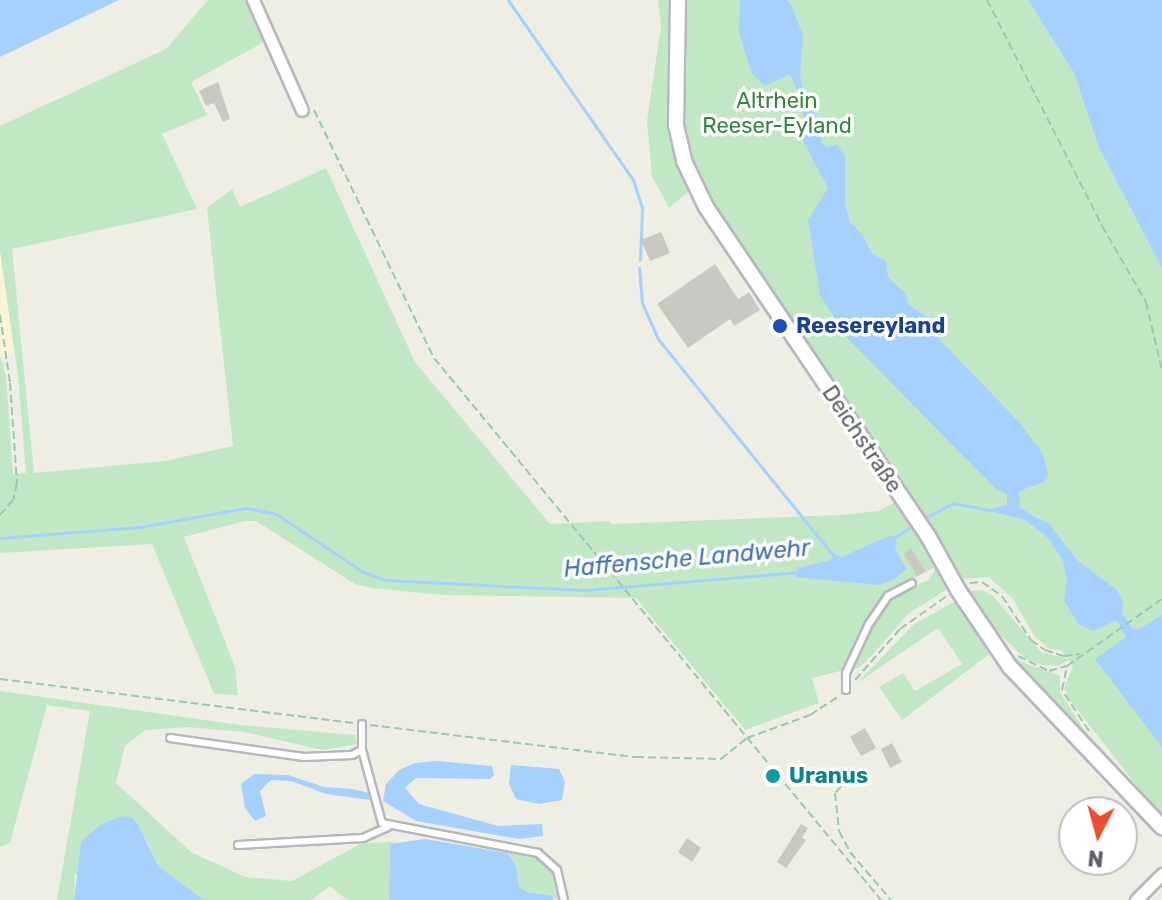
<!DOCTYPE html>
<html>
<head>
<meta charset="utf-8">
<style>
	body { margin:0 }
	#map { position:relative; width:1162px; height:900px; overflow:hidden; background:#efeee5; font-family:Rubik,sans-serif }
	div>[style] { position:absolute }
	.green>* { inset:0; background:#c1e7c5 }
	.sand>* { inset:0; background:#fbf5d5 }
	.water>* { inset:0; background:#a6d0ff }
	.stream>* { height:3px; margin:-1.5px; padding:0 1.5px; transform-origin:1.5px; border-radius:1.5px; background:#a6d0ff }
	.building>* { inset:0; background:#cac8c2 }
	.path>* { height:2px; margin-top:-1px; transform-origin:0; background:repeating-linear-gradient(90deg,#9ac8ac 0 8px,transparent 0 12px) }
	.roads { filter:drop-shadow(2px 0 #b6b7bc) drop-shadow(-2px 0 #b6b7bc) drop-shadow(0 2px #b6b7bc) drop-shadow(0 -2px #b6b7bc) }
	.service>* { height:6px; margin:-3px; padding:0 3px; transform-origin:3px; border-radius:3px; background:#fff }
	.minor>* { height:11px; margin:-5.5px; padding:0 5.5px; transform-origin:5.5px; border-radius:5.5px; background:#fff }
	.tertiary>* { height:14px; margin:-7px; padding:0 7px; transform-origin:7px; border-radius:7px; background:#fff }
	.dots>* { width:22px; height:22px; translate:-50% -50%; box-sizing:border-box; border:4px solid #fff; border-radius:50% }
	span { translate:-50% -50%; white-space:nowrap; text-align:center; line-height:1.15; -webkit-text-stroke:7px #fff; paint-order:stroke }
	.park-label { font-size:22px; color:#348640 }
	.transit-label { font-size:22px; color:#164399; font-weight:700 }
	.left { translate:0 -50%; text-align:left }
	.street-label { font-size:22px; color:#5d6066 }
	.culture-label { font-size:22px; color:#0d838f; font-weight:700 }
	.water-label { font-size:24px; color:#4273bc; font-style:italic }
	.north { position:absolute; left:1058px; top:796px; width:80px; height:80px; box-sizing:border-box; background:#fff; border:2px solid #bebfc2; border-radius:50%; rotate:186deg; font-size:22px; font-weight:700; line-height:32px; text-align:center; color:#5d6066 }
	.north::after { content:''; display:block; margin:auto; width:28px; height:36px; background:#ec4f2f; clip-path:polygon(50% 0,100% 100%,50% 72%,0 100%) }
</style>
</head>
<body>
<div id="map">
	<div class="green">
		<div style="clip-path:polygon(208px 0,246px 0,266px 41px,191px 82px,207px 115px,162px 134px,197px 209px,12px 249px,34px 473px,165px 461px,233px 446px,207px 208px,232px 189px,240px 207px,326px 168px,415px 362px,550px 524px,609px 521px,611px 524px,840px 515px,879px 511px,907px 496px,705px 196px,687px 150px,682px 120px,684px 0,1028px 0,1074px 73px,1098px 146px,1162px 268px,1162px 818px,1069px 699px,1064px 688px,1073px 666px,1069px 660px,1058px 666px,1042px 665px,1026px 659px,987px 623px,971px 591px,982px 590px,993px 596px,1041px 652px,1068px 659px,1061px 650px,1050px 649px,1035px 637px,1013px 599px,989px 577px,960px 579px,947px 559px,946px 590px,909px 613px,866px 662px,850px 672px,874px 623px,894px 595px,929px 580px,937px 566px,886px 594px,864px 628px,844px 670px,812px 678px,819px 703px,745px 730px,636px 598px,443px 595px,372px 588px,355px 584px,256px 521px,245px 521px,184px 537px,235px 667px,238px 695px,214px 694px,152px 544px,0 553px,0 356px,6px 376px,13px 474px,26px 473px,18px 375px,0 252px,0 126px,166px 49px)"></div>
		<div style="clip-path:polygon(658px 0,672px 0,670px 142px,689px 191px,669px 208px,652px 176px,647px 121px,661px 26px)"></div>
		<div style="clip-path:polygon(956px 601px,992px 652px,902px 720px,879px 687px,903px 673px,915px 691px,962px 664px,938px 628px,857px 683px,914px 624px)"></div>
		<div style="clip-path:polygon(1004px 648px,1022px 662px,1060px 676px,1060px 692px,1097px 751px,1017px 666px)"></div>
		<div style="clip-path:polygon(0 691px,240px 725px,355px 735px,357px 744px,323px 750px,244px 732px,188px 727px,145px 730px,125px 746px,116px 783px,191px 852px,245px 877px,292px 881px,362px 843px,395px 842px,390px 845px,389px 900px,347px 900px,330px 886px,311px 900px,204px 900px,159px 867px,146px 839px,75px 875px,74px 900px,57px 900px,90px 711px,47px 705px,10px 843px,0 847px)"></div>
		<div style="clip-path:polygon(520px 852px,540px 858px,554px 871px,560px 900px,526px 892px,519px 886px,516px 866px,509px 853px)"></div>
	</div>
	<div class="sand">
		<div style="clip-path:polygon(0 252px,14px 353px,2px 357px,0 356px)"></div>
	</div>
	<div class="water">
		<div style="clip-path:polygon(0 0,119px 0,0 57px)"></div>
		<div style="clip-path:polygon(740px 0,787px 0,791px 4px,803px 36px,800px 75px,803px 91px,798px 92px,790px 74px,765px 86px,752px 74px,739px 33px)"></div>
		<div style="clip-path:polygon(1028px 0,1162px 0,1162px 268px,1098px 146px,1074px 73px)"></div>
		<div style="clip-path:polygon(806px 99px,816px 116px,822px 143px,827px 147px,837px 145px,845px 156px,845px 205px,850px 222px,861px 233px,872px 254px,886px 261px,888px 277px,906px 294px,908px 304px,928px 318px,940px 340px,1019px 422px,1043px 454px,1048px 475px,1044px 482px,1019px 491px,1020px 508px,1049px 524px,1078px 561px,1116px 589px,1122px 599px,1123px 615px,1132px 628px,1138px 630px,1162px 615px,1162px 747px,1095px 659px,1126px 637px,1117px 620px,1093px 631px,1078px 624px,1064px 600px,1067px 583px,1063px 561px,1048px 538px,1025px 520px,986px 510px,1007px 505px,1007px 494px,997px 490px,848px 339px,820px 295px,808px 220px,828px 188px,803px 141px,806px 123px,799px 101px)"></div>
		<div style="clip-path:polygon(892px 535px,897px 542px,895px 549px,907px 569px,891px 581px,878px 585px,796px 577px,798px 568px,831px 560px,833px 554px,841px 557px)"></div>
		<div style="clip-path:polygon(437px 761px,492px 766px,494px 775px,490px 779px,416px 778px,405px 788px,419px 804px,498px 826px,542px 824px,543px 836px,519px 839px,416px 821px,383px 801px,386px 784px,399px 770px,415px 763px)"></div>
		<div style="clip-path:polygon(511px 765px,559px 769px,565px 782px,562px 800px,539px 804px,516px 799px,509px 784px)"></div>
		<div style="clip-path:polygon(254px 774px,288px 775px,324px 787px,352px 789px,369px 793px,370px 800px,326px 794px,291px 781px,271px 780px,260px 791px,266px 816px,255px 821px,245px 808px,241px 784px)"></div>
		<div style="clip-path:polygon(122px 816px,132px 818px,138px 825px,159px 867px,204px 900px,74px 900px,81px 842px,100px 825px)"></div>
		<div style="clip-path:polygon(425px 839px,508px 853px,516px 866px,519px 886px,526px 892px,553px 896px,553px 900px,389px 900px,390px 844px)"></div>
	</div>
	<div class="stream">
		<div style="left:508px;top:0;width:219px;rotate:55.2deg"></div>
		<div style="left:633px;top:180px;width:29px;rotate:72deg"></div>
		<div style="left:642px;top:208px;width:52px;rotate:92.2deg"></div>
		<div style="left:639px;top:268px;width:35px;rotate:85deg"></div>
		<div style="left:642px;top:303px;width:39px;rotate:66deg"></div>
		<div style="left:658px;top:339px;width:278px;rotate:51deg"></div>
		<div style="left:923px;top:519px;width:34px;rotate:-28deg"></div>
		<div style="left:953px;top:503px;width:38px;rotate:11deg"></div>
		<div style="left:0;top:538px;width:140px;rotate:-4.5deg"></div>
		<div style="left:140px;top:527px;width:108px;rotate:-10.2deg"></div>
		<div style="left:246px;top:508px;width:31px;rotate:11deg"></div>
		<div style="left:276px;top:514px;width:105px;rotate:33.7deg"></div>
		<div style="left:363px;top:572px;width:24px;rotate:19deg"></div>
		<div style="left:386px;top:580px;width:199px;rotate:2.9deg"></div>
		<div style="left:585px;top:590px;width:217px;rotate:-4.8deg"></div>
		<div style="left:894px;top:538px;width:18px;rotate:-34deg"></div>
	</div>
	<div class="building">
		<div style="clip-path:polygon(218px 82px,230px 119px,223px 122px,214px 103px,206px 106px,199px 91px)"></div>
		<div style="clip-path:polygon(661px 232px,670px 253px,650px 261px,641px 240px)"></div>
		<div style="clip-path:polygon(715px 264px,738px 299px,749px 292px,760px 310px,734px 326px,730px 319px,688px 348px,657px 304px)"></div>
		<div style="clip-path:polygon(911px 548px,925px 571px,917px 576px,904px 554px)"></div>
		<div style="clip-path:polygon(865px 728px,876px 748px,861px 756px,850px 737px)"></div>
		<div style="clip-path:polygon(892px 743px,902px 762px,890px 768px,881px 749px)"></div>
		<div style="clip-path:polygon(801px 824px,808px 828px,802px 838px,806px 840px,786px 868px,777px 862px)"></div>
		<div style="clip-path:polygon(687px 838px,701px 848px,692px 862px,678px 852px)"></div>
	</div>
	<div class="path">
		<div style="left:987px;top:0;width:254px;rotate:63deg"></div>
		<div style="left:1102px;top:226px;width:88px;rotate:59.9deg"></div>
		<div style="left:1146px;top:302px;width:70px;rotate:76.8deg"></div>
		<div style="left:314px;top:110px;width:276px;rotate:64.2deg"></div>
		<div style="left:434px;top:358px;width:703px;rotate:50.49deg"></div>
		<div style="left:0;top:315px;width:69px;rotate:81.6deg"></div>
		<div style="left:10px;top:383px;width:100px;rotate:86deg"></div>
		<div style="left:17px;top:483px;width:17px;rotate:103deg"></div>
		<div style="left:13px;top:500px;width:20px;rotate:131deg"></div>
		<div style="left:970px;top:583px;width:12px;rotate:-5deg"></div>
		<div style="left:982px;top:582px;width:24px;rotate:35deg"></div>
		<div style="left:1002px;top:596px;width:53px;rotate:56.6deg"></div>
		<div style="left:1031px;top:640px;width:17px;rotate:36deg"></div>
		<div style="left:1045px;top:650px;width:20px;rotate:18deg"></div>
		<div style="left:1064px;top:656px;width:16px;rotate:-7deg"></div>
		<div style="left:1018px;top:656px;width:34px;rotate:26deg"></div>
		<div style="left:1049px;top:671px;width:19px;rotate:-16deg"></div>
		<div style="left:0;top:679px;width:358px;rotate:7.1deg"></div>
		<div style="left:855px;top:680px;width:68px;rotate:-48.6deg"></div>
		<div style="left:900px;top:629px;width:57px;rotate:-35.1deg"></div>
		<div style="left:370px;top:725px;width:268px;rotate:6.9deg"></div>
		<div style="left:636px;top:757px;width:85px;rotate:1.3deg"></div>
		<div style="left:721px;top:759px;width:33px;rotate:-39deg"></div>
		<div style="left:747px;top:738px;width:67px;rotate:-20.1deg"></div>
		<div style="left:810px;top:715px;width:35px;rotate:-33deg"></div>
		<div style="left:1089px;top:731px;width:49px;rotate:-123.4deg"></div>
		<div style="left:1062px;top:690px;width:25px;rotate:-78deg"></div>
		<div style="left:1067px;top:666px;width:116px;rotate:-35.2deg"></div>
		<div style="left:857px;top:768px;width:33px;rotate:131deg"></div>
		<div style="left:835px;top:793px;width:38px;rotate:84deg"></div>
		<div style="left:839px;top:831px;width:24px;rotate:62deg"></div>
		<div style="left:850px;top:852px;width:63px;rotate:49.5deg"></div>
	</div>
	<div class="roads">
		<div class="service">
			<div style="left:846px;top:690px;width:17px;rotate:-90deg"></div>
			<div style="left:846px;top:673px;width:54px;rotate:-64.9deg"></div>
			<div style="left:869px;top:624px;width:34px;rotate:-56deg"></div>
			<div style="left:888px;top:596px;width:27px;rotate:-28deg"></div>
			<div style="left:362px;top:724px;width:26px;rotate:90deg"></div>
			<div style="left:362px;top:750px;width:76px;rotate:74.7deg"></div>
			<div style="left:382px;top:823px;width:159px;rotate:10.9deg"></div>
			<div style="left:538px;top:853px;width:25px;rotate:42deg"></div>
			<div style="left:557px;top:870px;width:31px;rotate:77deg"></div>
			<div style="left:170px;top:738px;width:135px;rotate:8.1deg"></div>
			<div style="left:304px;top:757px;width:48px;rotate:-2.4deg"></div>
			<div style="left:352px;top:755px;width:11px;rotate:-27deg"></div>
			<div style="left:238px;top:845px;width:125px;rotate:-3.2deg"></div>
			<div style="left:363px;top:838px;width:27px;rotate:-24deg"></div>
		</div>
		<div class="minor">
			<div style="left:253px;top:0;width:120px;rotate:66deg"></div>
			<div style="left:1136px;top:900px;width:37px;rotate:-45deg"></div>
		</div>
		<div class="tertiary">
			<div style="left:678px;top:0;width:125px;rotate:90.9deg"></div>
			<div style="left:676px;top:125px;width:37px;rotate:77deg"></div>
			<div style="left:684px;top:161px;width:51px;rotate:64.4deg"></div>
			<div style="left:706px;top:207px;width:397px;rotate:56deg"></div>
			<div style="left:928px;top:536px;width:62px;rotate:60.9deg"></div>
			<div style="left:958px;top:590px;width:93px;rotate:56deg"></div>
			<div style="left:1010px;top:667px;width:221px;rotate:46.5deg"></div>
		</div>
	</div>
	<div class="dots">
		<div style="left:780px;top:326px;background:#1a4fb4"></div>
		<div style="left:773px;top:776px;background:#0f9aa8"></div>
	</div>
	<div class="park-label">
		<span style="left:777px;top:113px">Altrhein<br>Reeser-Eyland</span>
	</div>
	<div class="transit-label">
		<span class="left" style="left:796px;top:326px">Reesereyland</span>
	</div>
	<div class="street-label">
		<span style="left:862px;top:439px;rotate:56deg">Deichstraße</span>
	</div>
	<div class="culture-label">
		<span class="left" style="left:789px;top:776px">Uranus</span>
	</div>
	<div class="water-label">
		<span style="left:687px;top:559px;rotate:-5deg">Haffensche Landwehr</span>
	</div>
	<div class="north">N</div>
</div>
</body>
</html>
